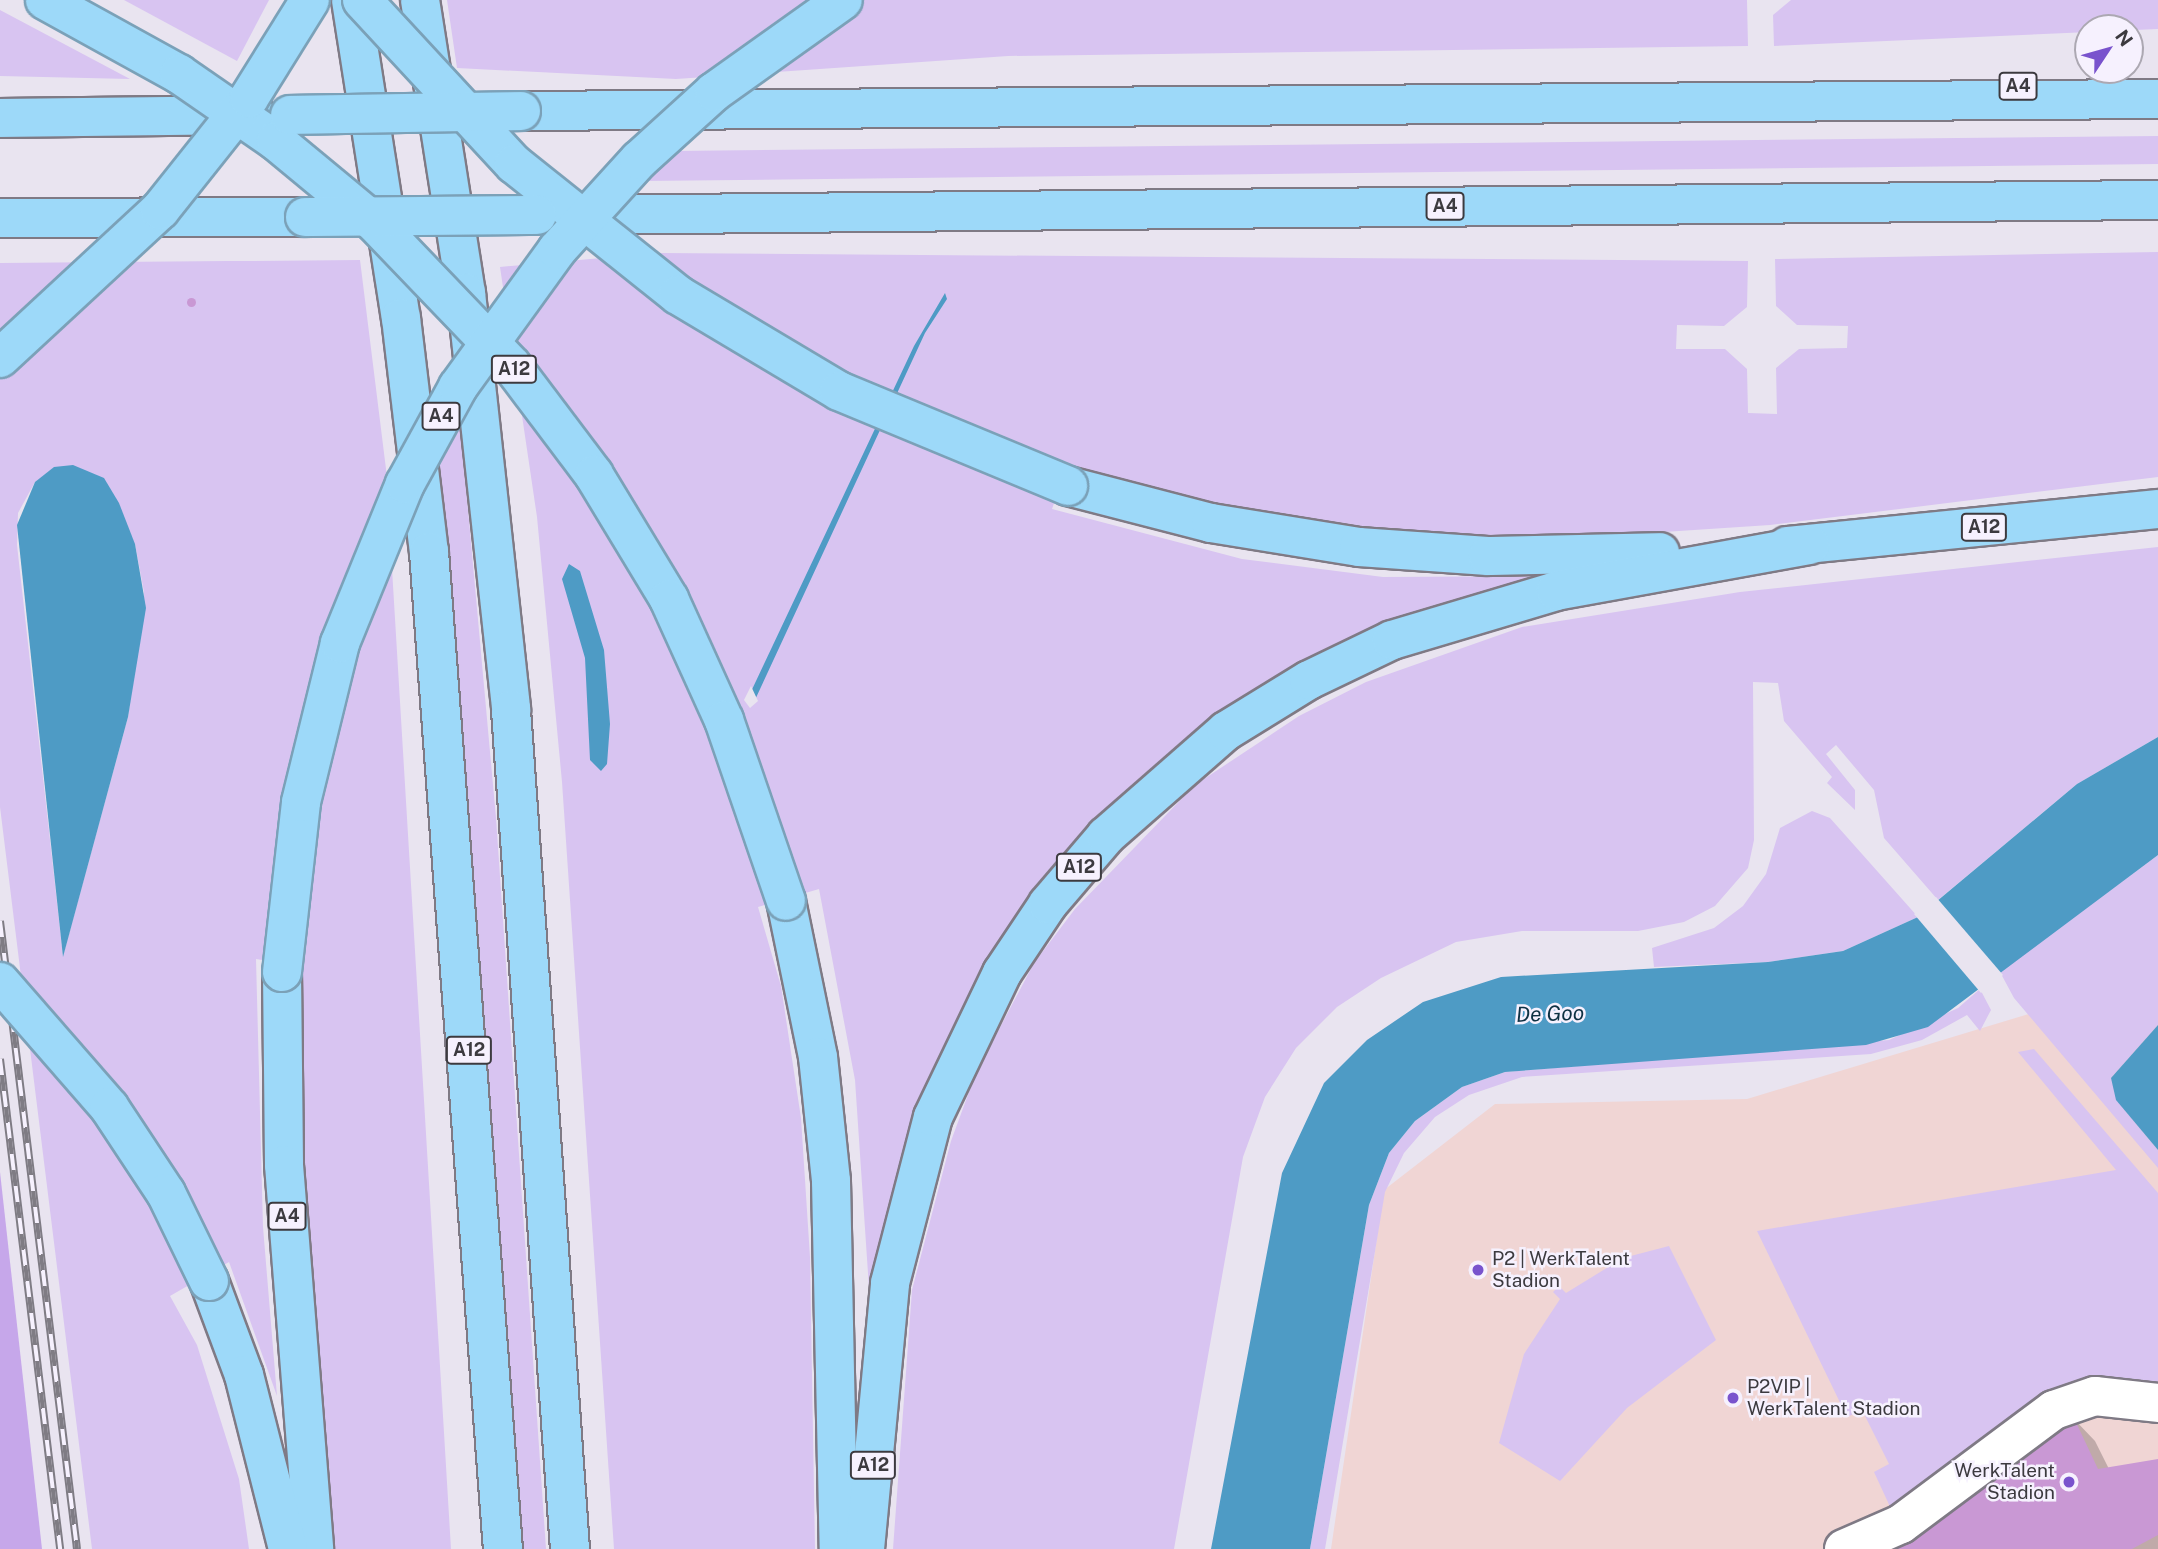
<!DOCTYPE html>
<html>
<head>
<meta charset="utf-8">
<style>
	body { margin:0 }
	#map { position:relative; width:2158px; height:1549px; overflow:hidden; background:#e9e4f0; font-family:"Public Sans",sans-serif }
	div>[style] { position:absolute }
	.industrial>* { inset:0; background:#f0d5d4 }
	.green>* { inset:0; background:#d8c4f1 }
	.forest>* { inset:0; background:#c6a7ea }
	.water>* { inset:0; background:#4e9bc5 }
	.pier>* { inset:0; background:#e9e4f0 }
	.shadow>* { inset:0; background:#0003 }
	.building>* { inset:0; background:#c998d4 }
	.round { border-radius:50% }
	.roads { filter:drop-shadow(2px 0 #7f7a85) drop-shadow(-2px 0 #7f7a85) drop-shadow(0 2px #7f7a85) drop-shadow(0 -2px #7f7a85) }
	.minor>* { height:38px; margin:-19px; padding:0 19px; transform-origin:19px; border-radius:19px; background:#fff }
	.highway>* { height:38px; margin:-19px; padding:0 19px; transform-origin:19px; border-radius:19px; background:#9dd9f9 }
	.rail>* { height:8px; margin-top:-4px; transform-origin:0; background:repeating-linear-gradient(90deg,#f6f1fe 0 16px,#7f7c84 0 32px); box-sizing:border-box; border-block:2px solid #7f7c84 }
	.bridges { filter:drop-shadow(2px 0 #7ba1b8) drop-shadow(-2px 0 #7ba1b8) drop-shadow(0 2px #7ba1b8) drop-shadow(0 -2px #7ba1b8) }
	.highway-bridge>* { height:38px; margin:-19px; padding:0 19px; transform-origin:19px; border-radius:19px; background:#9dd9f9 }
	.dots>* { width:19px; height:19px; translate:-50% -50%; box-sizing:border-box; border:4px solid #f6f1fe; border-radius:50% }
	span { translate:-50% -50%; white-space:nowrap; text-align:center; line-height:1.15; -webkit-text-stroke:5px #f6f1fe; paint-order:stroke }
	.shield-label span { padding:2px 5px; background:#f6f1fe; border:2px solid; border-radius:5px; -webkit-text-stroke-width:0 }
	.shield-label { font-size:18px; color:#3c3a3f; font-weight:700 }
	.poi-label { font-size:19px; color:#3c3a3f }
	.left { translate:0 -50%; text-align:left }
	.right { translate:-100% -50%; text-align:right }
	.water-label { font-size:21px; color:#0e3143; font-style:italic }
	.north { position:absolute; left:2074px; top:14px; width:70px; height:70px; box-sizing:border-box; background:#f6f1fe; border:2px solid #aca8b2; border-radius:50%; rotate:54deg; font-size:19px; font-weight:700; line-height:28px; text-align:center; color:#3c3a3f }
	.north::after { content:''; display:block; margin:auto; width:24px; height:32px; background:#7953cd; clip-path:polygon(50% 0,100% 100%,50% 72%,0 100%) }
</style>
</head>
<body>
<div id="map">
	<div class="industrial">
		<div style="clip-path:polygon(2158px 902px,2158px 1549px,1331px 1549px,1384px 1190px,1495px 1104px,1747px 1099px,2032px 1013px)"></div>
	</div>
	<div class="green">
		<div style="clip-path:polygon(124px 0,269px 0,237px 61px)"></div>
		<div style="clip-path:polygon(447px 0,1747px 0,1748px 46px,1008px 56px,676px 79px,457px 68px)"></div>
		<div style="clip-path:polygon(1791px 0,2158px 0,2158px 29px,1774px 46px,1773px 15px)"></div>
		<div style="clip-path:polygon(0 10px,130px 79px,0 76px)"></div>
		<div style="clip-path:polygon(2158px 136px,2158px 164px,642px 181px,674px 151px)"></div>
		<div style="clip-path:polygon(2158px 252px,2158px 477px,1770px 525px,1542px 540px,1288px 525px,1066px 469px,1052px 509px,1242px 559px,1383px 577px,1573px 576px,1364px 640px,1016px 927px,871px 1318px,855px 1080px,819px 889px,758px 907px,781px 986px,801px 1118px,810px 1257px,815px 1549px,614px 1549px,562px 782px,537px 517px,500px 267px,659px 253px,1748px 261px,1747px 307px,1724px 326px,1677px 325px,1676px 349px,1725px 349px,1747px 369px,1748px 413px,1777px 414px,1776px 368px,1799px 349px,1847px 348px,1848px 326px,1797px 325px,1776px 306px,1775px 259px)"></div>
		<div style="clip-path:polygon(evenodd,360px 260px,386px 469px,451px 1549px,331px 1549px,299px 1167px,300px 966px,256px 959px,263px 1227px,277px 1396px,229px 1262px,170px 1296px,197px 1345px,239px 1479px,249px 1549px,92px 1549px,0 807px,0 263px,360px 260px,35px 482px,135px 544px,144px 592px,128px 717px,63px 956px,17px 545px,18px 513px,35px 482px)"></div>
		<div style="clip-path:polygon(460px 421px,496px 818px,546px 1549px,516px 1549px,435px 464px)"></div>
		<div style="clip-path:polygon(2158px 547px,2158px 737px,2077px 784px,1938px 900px,1884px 838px,1874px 790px,1836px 745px,1826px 754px,1855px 790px,1855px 810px,1827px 783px,1832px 777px,1784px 721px,1778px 683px,1753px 682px,1754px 840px,1748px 868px,1715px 906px,1684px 922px,1638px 931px,1522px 931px,1456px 942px,1381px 978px,1337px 1007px,1296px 1048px,1265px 1097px,1243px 1157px,1174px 1549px,893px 1549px,912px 1290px,951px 1141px,976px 1073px,1034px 963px,1075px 909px,1195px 785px,1299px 716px,1366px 682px,1522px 627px,1740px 592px)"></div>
		<div style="clip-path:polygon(1812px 811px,1830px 818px,1918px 917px,1843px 951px,1768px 962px,1654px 967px,1652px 948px,1714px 928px,1743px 906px,1766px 874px,1780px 828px)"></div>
		<div style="clip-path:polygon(2158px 855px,2158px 1025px,2111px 1078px,2123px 1108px,2158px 1150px,2158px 1168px,2014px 998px,2000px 972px)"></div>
		<div style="clip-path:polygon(1980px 989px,1991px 1010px,1980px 1031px,1967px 1015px,1922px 1040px,1871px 1054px,1522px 1077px,1469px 1095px,1435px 1117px,1404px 1153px,1385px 1192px,1325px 1549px,1310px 1549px,1369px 1205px,1389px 1153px,1415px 1121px,1462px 1087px,1505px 1072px,1889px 1040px,1958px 1008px)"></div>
		<div style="clip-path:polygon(2034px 1049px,2158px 1193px,2158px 1387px,2102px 1377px,1892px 1511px,1874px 1472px,1889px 1464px,1862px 1410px,1847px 1417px,1757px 1231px,2116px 1170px,2018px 1052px)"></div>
		<div style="clip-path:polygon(1669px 1246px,1716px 1340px,1627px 1408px,1560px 1481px,1499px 1443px,1524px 1354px,1560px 1299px,1553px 1292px,1559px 1286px,1566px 1293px,1623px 1258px)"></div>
	</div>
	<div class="forest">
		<div style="clip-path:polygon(0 1172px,42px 1549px,0 1549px)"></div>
	</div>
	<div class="water">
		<div style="clip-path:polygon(945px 293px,947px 299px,925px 333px,754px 702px,748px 698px,914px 346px)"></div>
		<div style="clip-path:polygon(73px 465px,104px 478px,119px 503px,135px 544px,146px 608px,128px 717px,63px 957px,17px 525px,35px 482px,54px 467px)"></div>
		<div style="clip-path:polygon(569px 564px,580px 571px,604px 650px,610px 724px,607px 764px,601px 771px,590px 760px,585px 658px,562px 579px)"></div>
		<div style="clip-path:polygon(2158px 737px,2158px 855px,1928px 1027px,1866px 1045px,1505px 1072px,1462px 1087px,1415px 1121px,1389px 1153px,1369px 1205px,1310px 1549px,1211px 1549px,1282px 1173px,1324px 1083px,1367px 1040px,1423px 1002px,1501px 977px,1768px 962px,1843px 951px,1918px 917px,2077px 784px)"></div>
		<div style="clip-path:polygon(2158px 1025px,2158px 1150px,2116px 1100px,2111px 1078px)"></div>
	</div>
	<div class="pier">
		<div style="clip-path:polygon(751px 686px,758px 701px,750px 708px,744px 700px)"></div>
		<div style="clip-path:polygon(1936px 897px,2003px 975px,1981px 993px,1914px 914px)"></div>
	</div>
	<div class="shadow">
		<div style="clip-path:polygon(2073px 1418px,2095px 1441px,2109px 1469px,2158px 1462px,2158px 1549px,1899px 1549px)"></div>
	</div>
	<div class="building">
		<div class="round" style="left:186.5px;top:297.5px;width:9px;height:9px"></div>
		<div style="clip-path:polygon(2073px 1416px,2098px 1469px,2158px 1459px,2158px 1535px,2132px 1549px,1895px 1549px)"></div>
	</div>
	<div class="roads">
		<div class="minor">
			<div style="left:1844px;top:1549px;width:62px;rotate:-23.7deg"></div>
			<div style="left:1901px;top:1524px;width:191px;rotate:-36.7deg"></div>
			<div style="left:2054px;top:1410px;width:43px;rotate:-18.9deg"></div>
			<div style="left:2095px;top:1396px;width:63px;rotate:6.3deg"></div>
		</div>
		<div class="highway">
			<div style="left:351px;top:0;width:322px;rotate:81.1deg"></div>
			<div style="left:401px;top:318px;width:236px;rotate:83.2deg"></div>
			<div style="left:429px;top:552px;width:1000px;rotate:85.76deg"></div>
			<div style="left:420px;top:0;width:297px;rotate:81.1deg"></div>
			<div style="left:466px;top:293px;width:419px;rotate:83.8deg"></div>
			<div style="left:511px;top:710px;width:841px;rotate:85.98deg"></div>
			<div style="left:521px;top:111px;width:1637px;rotate:-0.42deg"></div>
			<div style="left:0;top:118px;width:256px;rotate:-0.7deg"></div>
			<div style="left:564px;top:215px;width:1594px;rotate:-0.54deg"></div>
			<div style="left:0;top:218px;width:305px;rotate:-0.2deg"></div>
			<div style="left:1068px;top:486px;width:148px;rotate:14.5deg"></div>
			<div style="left:1211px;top:523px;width:150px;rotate:9.2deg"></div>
			<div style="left:1359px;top:547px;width:129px;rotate:4deg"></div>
			<div style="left:1488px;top:556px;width:172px;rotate:-1.3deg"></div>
			<div style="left:1787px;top:546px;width:373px;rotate:-5.7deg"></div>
			<div style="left:786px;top:901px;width:159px;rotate:78.4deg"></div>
			<div style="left:818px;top:1057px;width:125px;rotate:84deg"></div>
			<div style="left:831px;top:1181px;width:368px;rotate:88.8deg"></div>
			<div style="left:282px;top:972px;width:193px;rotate:89.4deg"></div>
			<div style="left:284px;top:1165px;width:385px;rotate:85.5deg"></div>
			<div style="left:209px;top:1281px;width:100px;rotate:69.6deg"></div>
			<div style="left:244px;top:1375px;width:179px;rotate:75.8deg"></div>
			<div style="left:865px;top:1549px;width:267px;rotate:-84.6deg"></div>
			<div style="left:890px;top:1283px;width:171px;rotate:-75.5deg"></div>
			<div style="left:933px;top:1117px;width:160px;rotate:-64.4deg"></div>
			<div style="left:1002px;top:973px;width:83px;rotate:-56.3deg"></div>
			<div style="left:1048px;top:904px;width:89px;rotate:-49.5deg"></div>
			<div style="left:1106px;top:836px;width:159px;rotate:-41.2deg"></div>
			<div style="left:1226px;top:731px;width:97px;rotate:-31.6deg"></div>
			<div style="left:1309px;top:680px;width:92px;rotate:-25.7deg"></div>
			<div style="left:1392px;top:640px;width:171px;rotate:-16.6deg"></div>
			<div style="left:1556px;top:591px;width:258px;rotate:-10.3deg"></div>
		</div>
	</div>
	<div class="rail">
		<div style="left:0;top:921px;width:633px;rotate:83.01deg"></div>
		<div style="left:0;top:1059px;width:494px;rotate:83deg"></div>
	</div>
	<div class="bridges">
		<div class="highway-bridge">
			<div style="left:45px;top:0;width:153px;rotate:28.9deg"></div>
			<div style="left:179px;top:74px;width:118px;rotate:34.6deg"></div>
			<div style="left:276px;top:141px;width:129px;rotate:39.6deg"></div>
			<div style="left:375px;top:223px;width:198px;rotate:46.2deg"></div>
			<div style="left:512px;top:366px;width:136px;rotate:53deg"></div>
			<div style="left:594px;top:475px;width:145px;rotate:58.8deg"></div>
			<div style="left:669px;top:599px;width:133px;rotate:65.6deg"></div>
			<div style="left:724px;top:720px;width:191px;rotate:71.1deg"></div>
			<div style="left:362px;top:0;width:224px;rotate:47.2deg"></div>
			<div style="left:514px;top:164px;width:210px;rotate:38.6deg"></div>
			<div style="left:678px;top:295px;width:187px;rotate:30.8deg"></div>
			<div style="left:839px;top:391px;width:248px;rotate:22.5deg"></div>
			<div style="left:290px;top:115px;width:231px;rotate:-1deg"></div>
			<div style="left:305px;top:217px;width:232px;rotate:-0.5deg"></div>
			<div style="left:0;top:358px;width:218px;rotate:-42.8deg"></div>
			<div style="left:160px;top:210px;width:143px;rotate:-51.5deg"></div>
			<div style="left:249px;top:98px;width:115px;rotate:-58.1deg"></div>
			<div style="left:282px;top:972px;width:171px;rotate:-83.6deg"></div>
			<div style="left:301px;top:802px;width:164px;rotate:-76.2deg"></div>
			<div style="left:340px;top:643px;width:172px;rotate:-67.8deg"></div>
			<div style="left:405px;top:484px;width:111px;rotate:-61.3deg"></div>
			<div style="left:458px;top:387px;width:169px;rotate:-54.1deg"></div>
			<div style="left:557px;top:250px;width:122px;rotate:-47.7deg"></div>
			<div style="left:639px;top:160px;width:101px;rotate:-42.2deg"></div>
			<div style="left:714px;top:92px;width:158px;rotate:-35.5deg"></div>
			<div style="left:0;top:982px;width:166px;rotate:48.9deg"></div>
			<div style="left:109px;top:1107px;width:103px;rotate:56.5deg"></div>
			<div style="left:166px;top:1193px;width:98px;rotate:64deg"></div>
		</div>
	</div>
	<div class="dots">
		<div style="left:1478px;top:1270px;background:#7953cd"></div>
		<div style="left:1733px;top:1398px;background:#7953cd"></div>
		<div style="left:2069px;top:1482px;background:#7953cd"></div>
	</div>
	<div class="shield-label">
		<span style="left:2018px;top:86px">A4</span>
		<span style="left:1445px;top:206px">A4</span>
		<span style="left:514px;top:369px">A12</span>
		<span style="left:441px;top:416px">A4</span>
		<span style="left:1984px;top:527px">A12</span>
		<span style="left:1079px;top:867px">A12</span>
		<span style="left:469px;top:1050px">A12</span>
		<span style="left:287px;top:1216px">A4</span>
		<span style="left:873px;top:1465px">A12</span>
	</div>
	<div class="poi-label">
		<span class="left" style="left:1492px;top:1270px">P2 | WerkTalent<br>Stadion</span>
		<span class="left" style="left:1747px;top:1398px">P2VIP |<br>WerkTalent Stadion</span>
		<span class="right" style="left:2055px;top:1482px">WerkTalent<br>Stadion</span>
	</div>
	<div class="water-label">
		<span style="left:1550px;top:1014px;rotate:-2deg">De Goo</span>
	</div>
	<div class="north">N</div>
</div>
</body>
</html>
